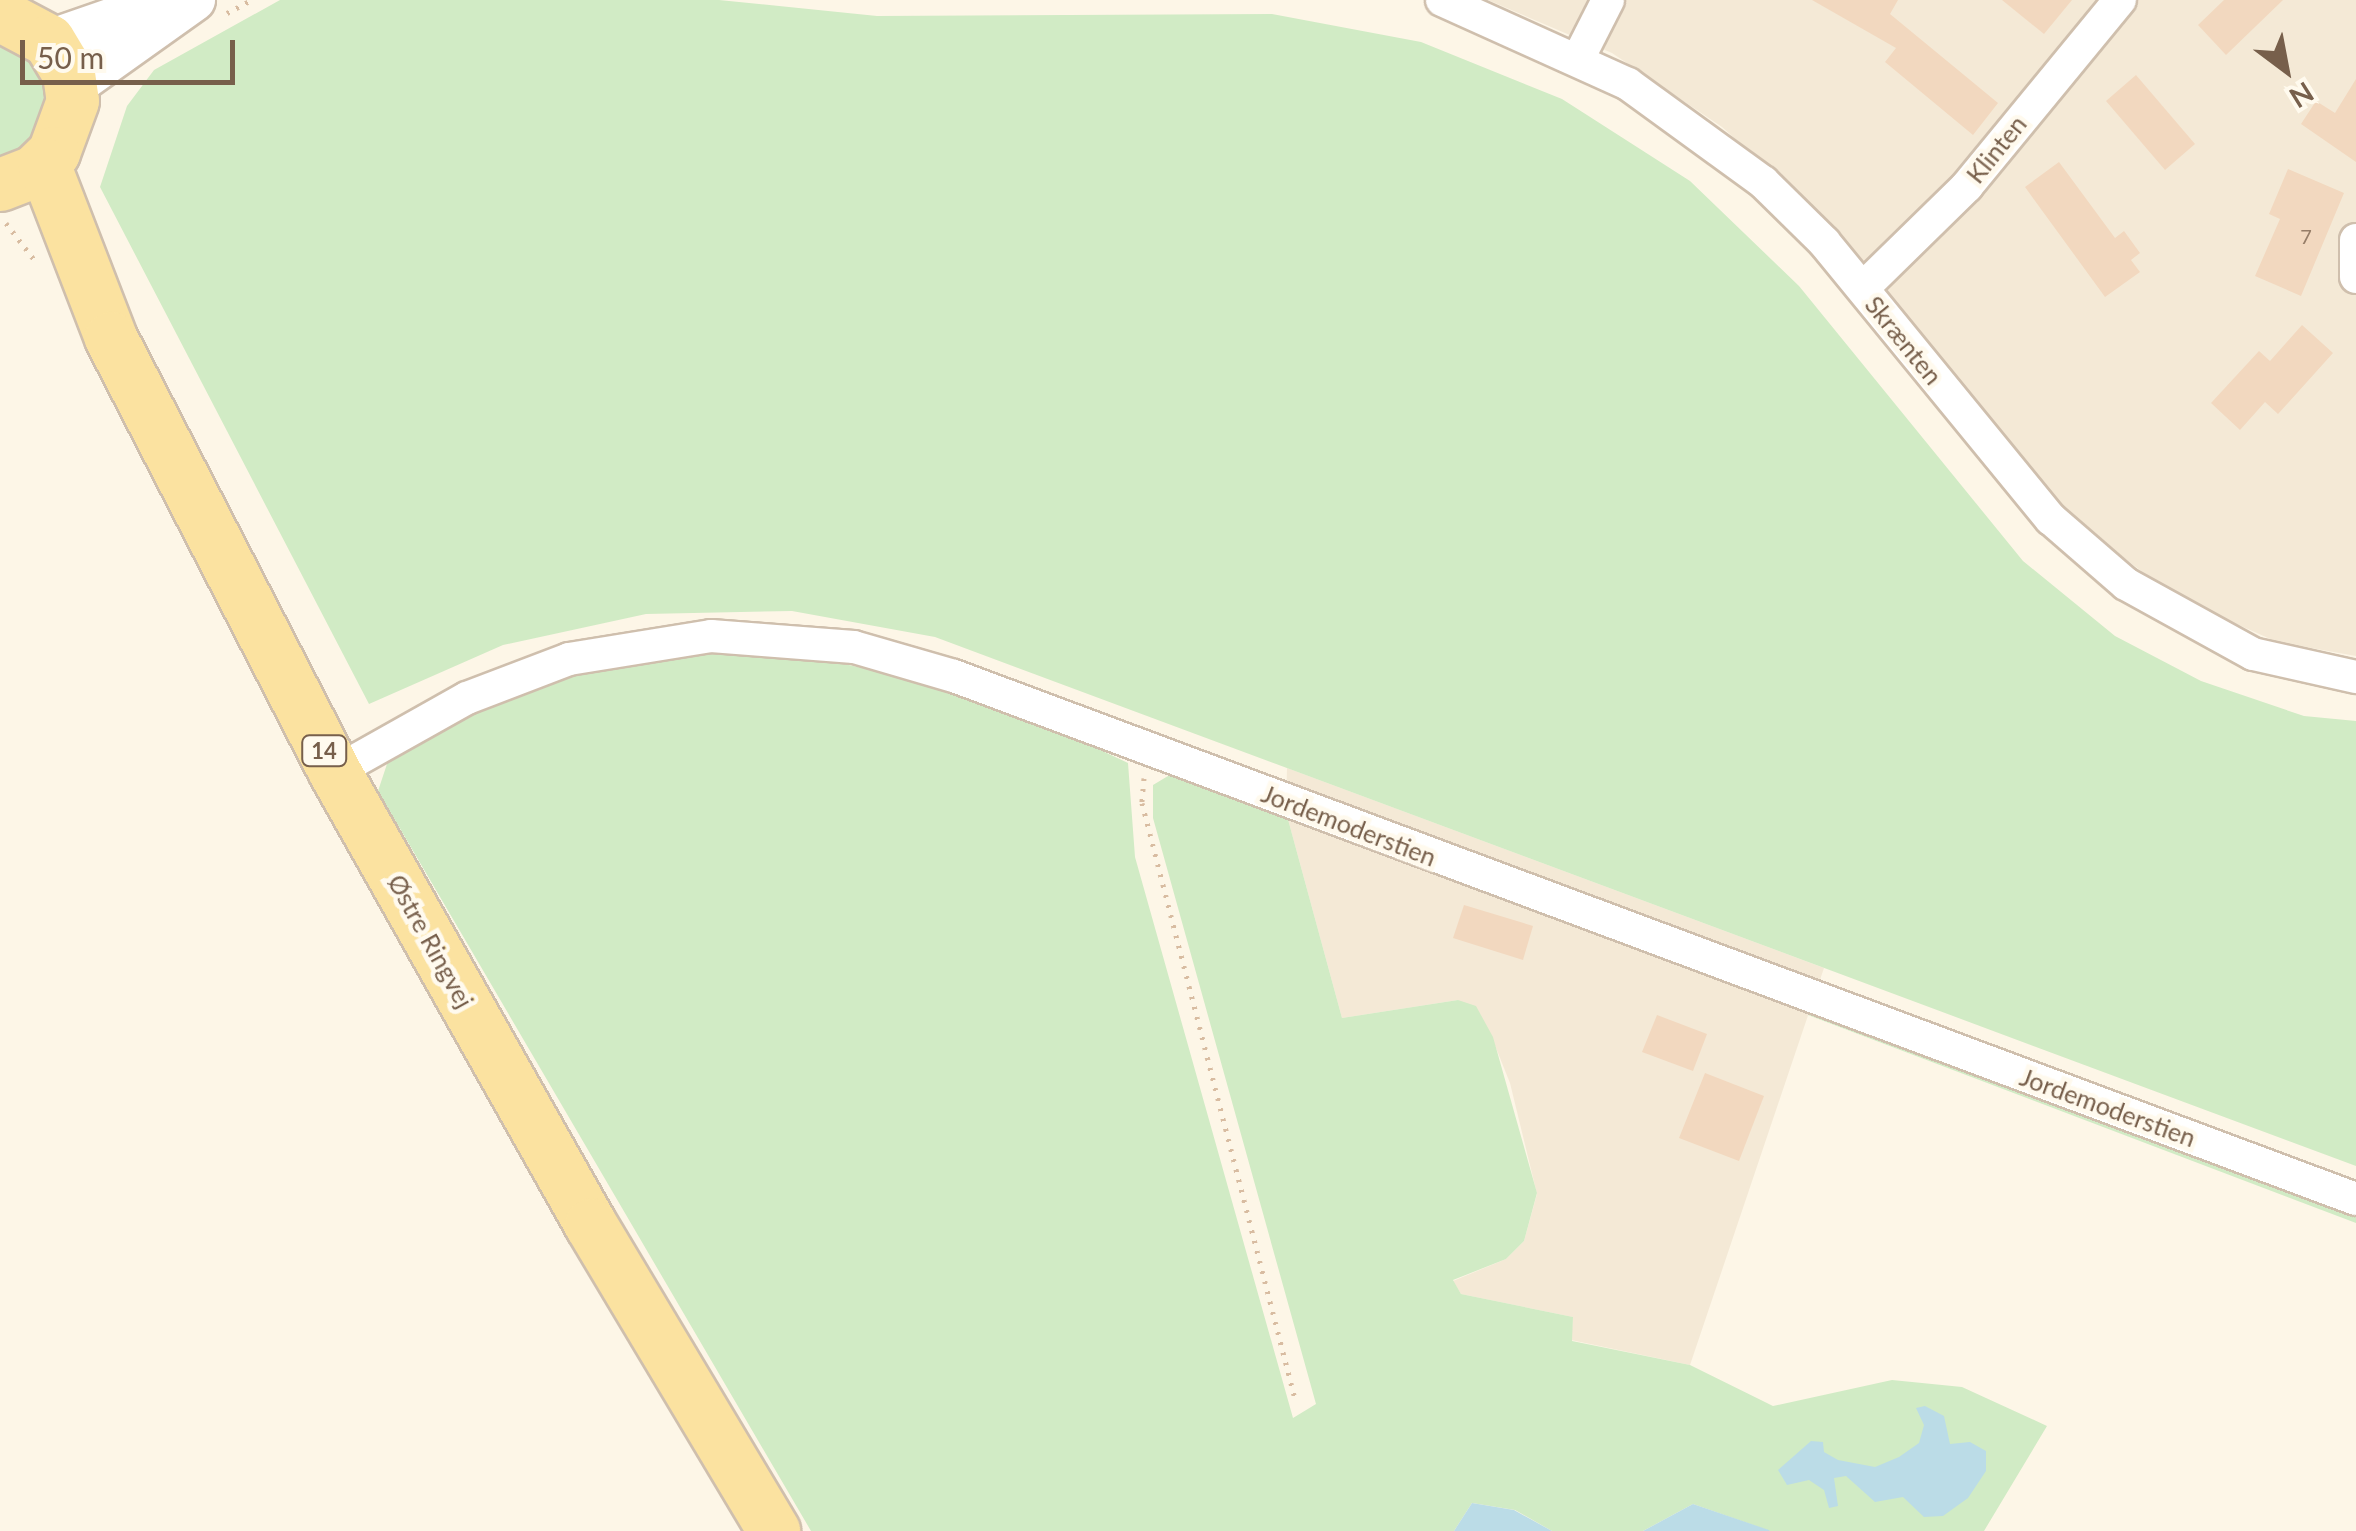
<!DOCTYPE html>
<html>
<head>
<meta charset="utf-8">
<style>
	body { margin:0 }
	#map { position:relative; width:2356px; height:1531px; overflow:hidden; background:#fdf6e7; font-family:Lato,sans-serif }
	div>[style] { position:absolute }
	.residential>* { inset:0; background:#f4e9d6 }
	.green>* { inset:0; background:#d1ebc5 }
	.water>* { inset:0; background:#bbdce7 }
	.building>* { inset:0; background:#f2d8bf }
	.path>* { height:5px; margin-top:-2.5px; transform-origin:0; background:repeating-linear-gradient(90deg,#d8bca1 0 2.5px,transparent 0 10.5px) }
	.roads { filter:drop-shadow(2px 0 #cfbfad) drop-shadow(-2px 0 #cfbfad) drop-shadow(0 2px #cfbfad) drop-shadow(0 -2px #cfbfad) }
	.minor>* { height:32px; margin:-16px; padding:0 16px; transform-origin:16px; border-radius:16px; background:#fff }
	.tertiary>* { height:42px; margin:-21px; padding:0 21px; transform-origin:21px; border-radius:21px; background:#fff }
	.primary>* { height:52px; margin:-26px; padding:0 26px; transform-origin:26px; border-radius:26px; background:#fbe2a0 }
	span { translate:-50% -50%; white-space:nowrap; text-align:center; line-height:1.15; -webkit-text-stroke:9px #fffaee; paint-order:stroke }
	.number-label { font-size:20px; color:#967d68 }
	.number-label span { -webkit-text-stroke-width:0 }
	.shield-label span { padding:2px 8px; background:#fffaee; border:2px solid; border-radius:8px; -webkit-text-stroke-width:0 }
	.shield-label { font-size:22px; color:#775f4b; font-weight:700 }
	.street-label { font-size:25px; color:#775f4b }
	.north { position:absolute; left:2236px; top:20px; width:100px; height:100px; -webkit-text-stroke:8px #fffaee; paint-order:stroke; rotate:148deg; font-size:28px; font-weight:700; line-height:40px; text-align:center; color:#775f4b }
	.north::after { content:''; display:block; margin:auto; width:35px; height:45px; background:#775f4b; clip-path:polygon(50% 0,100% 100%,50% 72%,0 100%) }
	.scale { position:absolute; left:20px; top:40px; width:215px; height:45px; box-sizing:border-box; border:5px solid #775f4b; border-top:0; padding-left:12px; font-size:30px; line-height:35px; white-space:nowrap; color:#775f4b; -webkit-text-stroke:8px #fffaee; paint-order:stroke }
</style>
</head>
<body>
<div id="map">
	<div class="residential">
		<div style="clip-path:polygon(1488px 0,2356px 0,2356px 656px,2277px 642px,2172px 595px,2060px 508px,1830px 224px,1722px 127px,1612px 53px)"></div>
		<div style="clip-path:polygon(1287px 768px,1824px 968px,1690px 1365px,1571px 1340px,1573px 1317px,1461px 1294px,1453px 1281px,1506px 1259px,1524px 1241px,1537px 1194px,1510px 1083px,1492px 1038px,1458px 1000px,1342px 1018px,1286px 812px)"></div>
	</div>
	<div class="green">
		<div style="clip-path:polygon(280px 0,719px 0,877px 16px,1272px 14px,1421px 42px,1562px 99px,1690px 181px,1799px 286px,2023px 561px,2115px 636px,2201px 681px,2304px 716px,2356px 721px,2356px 1166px,935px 637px,792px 611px,646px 614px,503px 645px,369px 704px,100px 187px,127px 106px,154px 70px)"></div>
		<div style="clip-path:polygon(0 42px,30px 58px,49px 98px,36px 141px,0 164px)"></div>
		<div style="clip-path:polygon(787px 651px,902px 677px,1041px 722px,1128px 763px,1135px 857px,1293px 1418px,1316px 1404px,1153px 818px,1153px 785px,1173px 773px,1286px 812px,1342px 1018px,1458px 1000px,1476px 1006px,1493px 1037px,1537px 1193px,1524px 1241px,1506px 1259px,1453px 1280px,1461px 1294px,1573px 1317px,1572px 1341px,1690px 1365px,1773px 1406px,1892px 1380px,1962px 1387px,2047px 1426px,1984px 1531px,1770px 1531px,1693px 1504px,1643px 1531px,1552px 1531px,1515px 1510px,1472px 1503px,1454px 1531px,811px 1531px,378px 791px,387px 764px,410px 743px,569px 671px,688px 654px)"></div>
		<div style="clip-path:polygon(1810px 1008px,2356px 1210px,2356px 1223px,1808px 1015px)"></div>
	</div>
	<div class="water">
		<div style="clip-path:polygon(1925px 1406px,1944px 1416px,1950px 1444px,1970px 1442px,1986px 1451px,1986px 1471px,1968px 1498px,1943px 1516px,1924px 1517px,1903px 1497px,1875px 1502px,1846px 1476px,1834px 1478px,1838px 1506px,1829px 1508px,1824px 1490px,1809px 1480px,1787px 1485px,1778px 1470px,1811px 1441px,1823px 1442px,1824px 1452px,1838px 1460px,1875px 1467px,1899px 1457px,1919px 1443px,1924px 1425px,1916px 1408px)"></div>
		<div style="clip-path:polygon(1472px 1503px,1514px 1510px,1552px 1531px,1454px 1531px)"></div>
		<div style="clip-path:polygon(1693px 1504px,1769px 1530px,1770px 1531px,1643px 1531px)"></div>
	</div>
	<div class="building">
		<div style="clip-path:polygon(1812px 0,1898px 0,1890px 14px,1998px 103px,1973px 135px,1885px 62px,1896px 48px)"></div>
		<div style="clip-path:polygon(2002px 0,2072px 0,2044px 34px)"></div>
		<div style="clip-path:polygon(2224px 0,2283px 0,2226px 55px,2198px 25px)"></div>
		<div style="clip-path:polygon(2136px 75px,2195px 144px,2165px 170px,2106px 101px)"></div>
		<div style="clip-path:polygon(2356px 79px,2356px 162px,2301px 124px,2316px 101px,2335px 113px)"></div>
		<div style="clip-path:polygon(2059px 162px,2115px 238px,2124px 231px,2140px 253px,2131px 260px,2140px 272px,2105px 297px,2025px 187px)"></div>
		<div style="clip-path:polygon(2288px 169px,2344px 193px,2301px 296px,2255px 276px,2280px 219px,2269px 214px)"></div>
		<div style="clip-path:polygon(2302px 325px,2333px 353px,2278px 414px,2265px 402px,2240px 430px,2211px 403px,2259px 351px,2270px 361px)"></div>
		<div style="clip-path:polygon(1464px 905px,1533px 926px,1523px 960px,1453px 938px)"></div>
		<div style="clip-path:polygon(1657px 1015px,1707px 1034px,1693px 1071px,1642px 1052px)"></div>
		<div style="clip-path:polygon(1705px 1073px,1764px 1096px,1739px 1161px,1679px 1138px)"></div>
	</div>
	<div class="path">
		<div style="left:227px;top:13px;width:27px;rotate:-28deg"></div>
		<div style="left:6px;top:223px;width:49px;rotate:52.4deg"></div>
		<div style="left:1144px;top:778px;width:25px;rotate:95deg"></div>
		<div style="left:1142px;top:803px;width:615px;rotate:75.6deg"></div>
	</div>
	<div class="roads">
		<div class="minor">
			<div style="left:1442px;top:0;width:204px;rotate:24.3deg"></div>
			<div style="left:1628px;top:84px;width:167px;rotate:36deg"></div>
			<div style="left:1763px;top:182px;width:86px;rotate:44.5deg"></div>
			<div style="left:1824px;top:242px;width:358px;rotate:50.7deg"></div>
			<div style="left:2051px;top:519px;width:99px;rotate:40.9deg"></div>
			<div style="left:2126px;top:584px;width:145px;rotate:28.9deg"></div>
			<div style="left:2253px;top:654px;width:106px;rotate:12.6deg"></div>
			<div style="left:1578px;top:59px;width:66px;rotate:-63deg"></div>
			<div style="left:2356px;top:240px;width:37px;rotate:90deg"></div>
			<div style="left:1863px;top:288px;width:146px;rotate:-44.4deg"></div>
			<div style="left:1967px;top:186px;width:241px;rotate:-50.6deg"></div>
			<div style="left:335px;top:772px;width:151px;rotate:-29.3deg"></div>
			<div style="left:467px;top:698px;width:109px;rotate:-20.9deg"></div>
			<div style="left:569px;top:659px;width:144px;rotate:-9.2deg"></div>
			<div style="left:711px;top:636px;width:143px;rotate:4.4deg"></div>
			<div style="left:854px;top:647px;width:104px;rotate:16.2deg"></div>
			<div style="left:954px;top:676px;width:1496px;rotate:20.46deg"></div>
		</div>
		<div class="tertiary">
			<div style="left:49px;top:41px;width:126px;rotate:-19deg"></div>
			<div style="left:72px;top:87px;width:150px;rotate:-35.5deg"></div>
		</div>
		<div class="primary">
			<div style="left:0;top:15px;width:55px;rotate:28deg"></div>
			<div style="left:49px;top:41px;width:39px;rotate:59deg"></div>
			<div style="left:69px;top:74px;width:27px;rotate:82deg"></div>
			<div style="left:73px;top:101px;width:55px;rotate:110.1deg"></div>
			<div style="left:54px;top:153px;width:28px;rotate:136deg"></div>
			<div style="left:34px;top:172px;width:36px;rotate:159deg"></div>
			<div style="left:44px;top:164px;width:186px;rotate:68.9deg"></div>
			<div style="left:111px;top:338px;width:488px;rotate:62.7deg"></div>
			<div style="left:335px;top:772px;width:520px;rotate:60.53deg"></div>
			<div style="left:591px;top:1225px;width:357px;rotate:59.1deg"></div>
		</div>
	</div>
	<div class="number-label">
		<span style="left:2306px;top:236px">7</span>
	</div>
	<div class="shield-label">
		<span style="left:324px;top:751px">14</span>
	</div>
	<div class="street-label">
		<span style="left:1996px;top:149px;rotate:-51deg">Klinten</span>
		<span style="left:1904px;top:340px;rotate:51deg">Skrænten</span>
		<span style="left:1349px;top:825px;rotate:21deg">Jordemoderstien</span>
		<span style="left:431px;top:941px;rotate:61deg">Østre Ringvej</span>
		<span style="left:2108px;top:1107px;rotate:20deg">Jordemoderstien</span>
	</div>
	<div class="north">N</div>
	<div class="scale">50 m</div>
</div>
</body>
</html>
